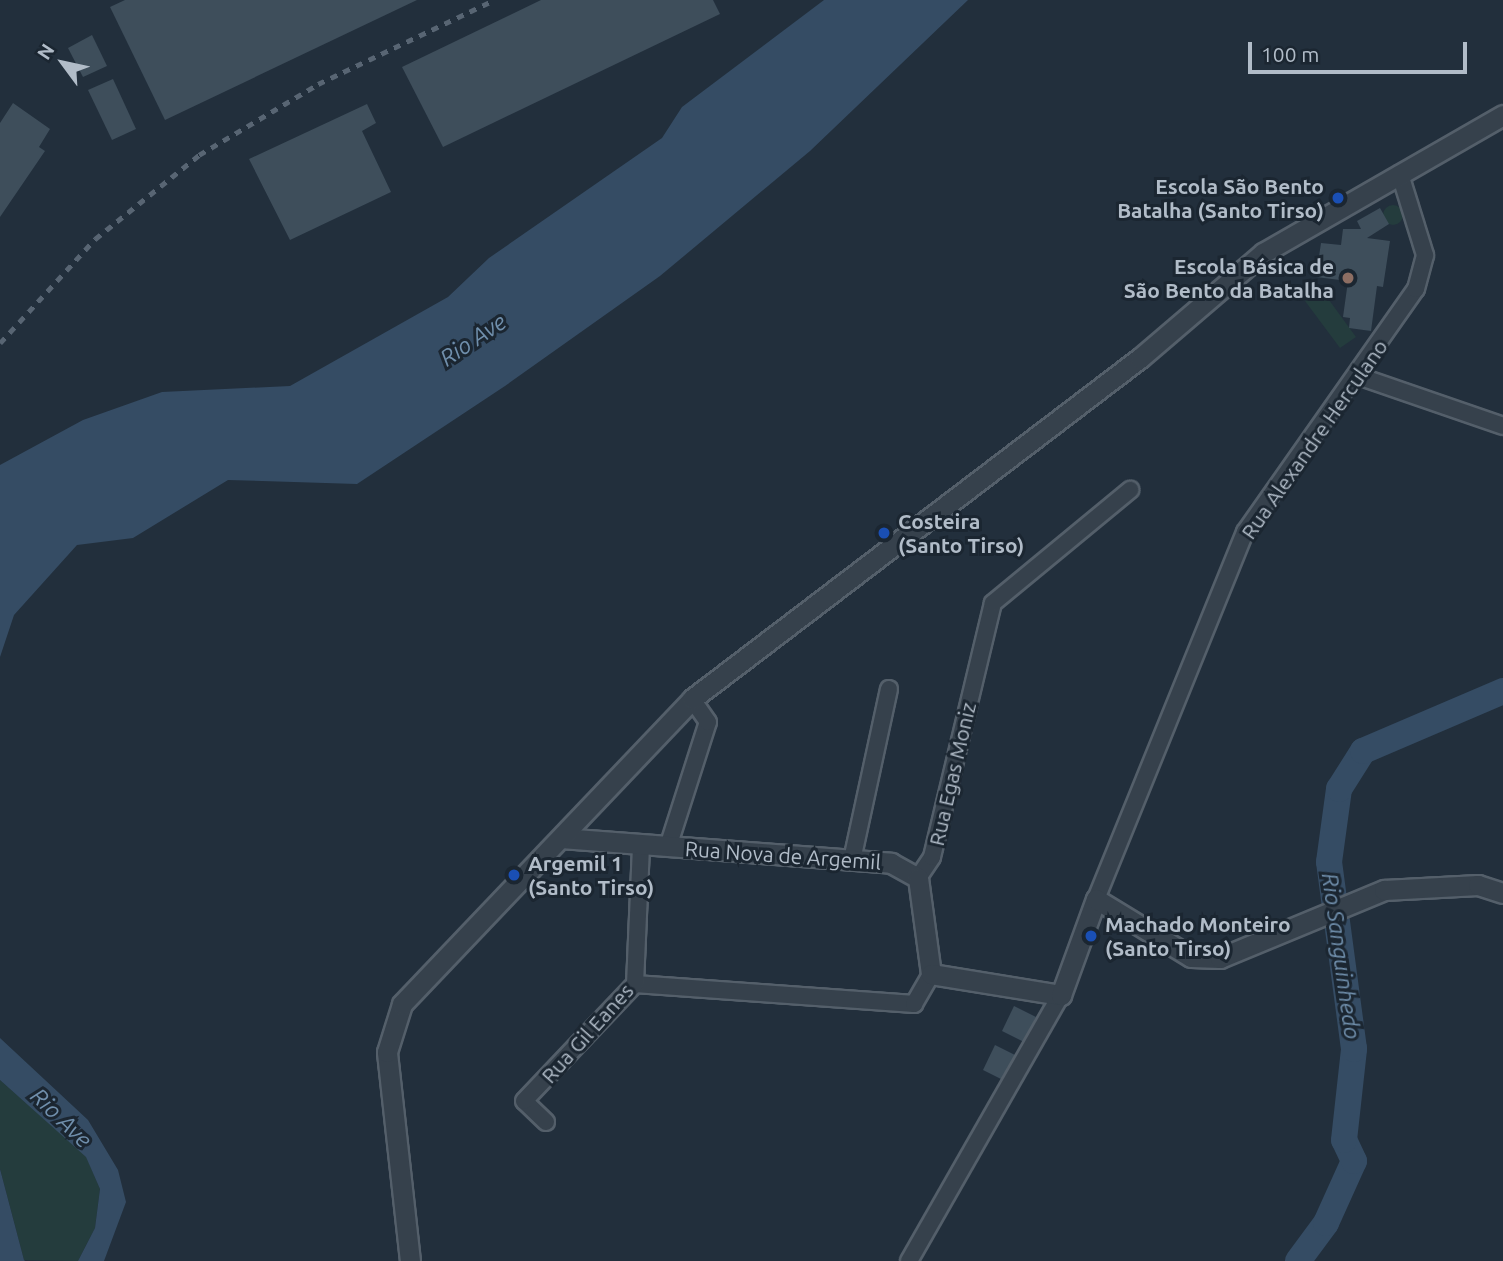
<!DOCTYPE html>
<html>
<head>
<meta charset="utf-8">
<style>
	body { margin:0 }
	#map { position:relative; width:1503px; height:1261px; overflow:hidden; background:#222f3c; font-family:Ubuntu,sans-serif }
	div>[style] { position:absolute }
	.green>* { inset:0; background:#243c3d }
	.round { border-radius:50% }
	.water>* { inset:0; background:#354c64 }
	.river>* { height:26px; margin:-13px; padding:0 13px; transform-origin:13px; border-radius:13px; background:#354c64 }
	.building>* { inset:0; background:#3e4e5b }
	.roads { filter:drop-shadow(2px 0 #545f6a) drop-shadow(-2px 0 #545f6a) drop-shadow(0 2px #545f6a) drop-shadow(0 -2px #545f6a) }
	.minor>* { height:16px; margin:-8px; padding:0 8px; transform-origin:8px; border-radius:8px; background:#36414c }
	.tertiary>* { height:19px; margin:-9.5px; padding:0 9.5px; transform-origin:9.5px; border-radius:9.5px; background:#36414c }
	.rail>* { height:4.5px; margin-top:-2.25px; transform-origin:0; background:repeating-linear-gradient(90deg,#586573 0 7px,transparent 0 14px) }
	.dots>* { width:19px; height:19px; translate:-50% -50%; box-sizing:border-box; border:4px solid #1b2631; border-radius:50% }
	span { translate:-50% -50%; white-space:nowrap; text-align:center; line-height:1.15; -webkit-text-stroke:6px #1b2631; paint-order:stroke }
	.poi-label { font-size:21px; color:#b1bcc8; font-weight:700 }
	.right { translate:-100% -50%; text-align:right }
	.left { translate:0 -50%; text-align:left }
	.street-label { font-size:21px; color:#b1bcc8 }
	.water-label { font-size:23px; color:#708fac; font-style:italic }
	.north { position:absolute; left:28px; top:28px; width:70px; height:70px; -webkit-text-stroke:5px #1b2631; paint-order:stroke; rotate:303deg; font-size:19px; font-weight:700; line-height:28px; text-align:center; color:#b1bcc8 }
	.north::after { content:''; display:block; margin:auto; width:24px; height:32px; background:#b1bcc8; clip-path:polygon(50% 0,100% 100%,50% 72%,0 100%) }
	.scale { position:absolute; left:1248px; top:42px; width:219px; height:32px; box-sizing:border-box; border:4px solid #b1bcc8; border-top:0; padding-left:9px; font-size:21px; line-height:24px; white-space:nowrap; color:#b1bcc8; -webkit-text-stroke:5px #1b2631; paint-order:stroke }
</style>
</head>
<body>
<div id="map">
	<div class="green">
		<div class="round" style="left:1383px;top:205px;width:20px;height:20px"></div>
		<div style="clip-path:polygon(1321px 289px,1356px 337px,1340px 348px,1305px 301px)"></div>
		<div style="clip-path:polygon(0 1080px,86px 1156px,100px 1189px,95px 1228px,78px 1261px,24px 1260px,0 1169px)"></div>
	</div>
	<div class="water">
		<div style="clip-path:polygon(824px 0,968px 0,810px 151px,660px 276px,505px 386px,357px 484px,228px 480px,133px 538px,77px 545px,14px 615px,0 657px,0 465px,83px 420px,162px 392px,290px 386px,448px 297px,489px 258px,662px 138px,682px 107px)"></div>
		<div style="clip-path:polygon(0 1038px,88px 1120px,118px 1170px,126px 1202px,104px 1261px,78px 1261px,95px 1228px,100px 1189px,86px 1157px,0 1080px)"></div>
		<div style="clip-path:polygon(0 1169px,24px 1260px,25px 1261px,0 1261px)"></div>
	</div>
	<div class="river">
		<div style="left:1298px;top:1261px;width:47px;rotate:-53.6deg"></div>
		<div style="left:1326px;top:1223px;width:68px;rotate:-65.7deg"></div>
		<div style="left:1354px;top:1161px;width:23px;rotate:-115deg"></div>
		<div style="left:1344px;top:1140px;width:92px;rotate:-83.7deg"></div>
		<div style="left:1354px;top:1049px;width:189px;rotate:-97.6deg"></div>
		<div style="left:1329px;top:862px;width:74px;rotate:-82.2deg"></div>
		<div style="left:1339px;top:789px;width:45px;rotate:-57.7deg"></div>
		<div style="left:1363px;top:751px;width:152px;rotate:-23.2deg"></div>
	</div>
	<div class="building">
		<div style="clip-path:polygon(125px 0,417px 0,165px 120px,110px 7px)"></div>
		<div style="clip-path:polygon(541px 0,713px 0,720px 14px,443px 147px,402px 67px)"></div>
		<div style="clip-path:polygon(92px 35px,107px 66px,83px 77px,68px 48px)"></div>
		<div style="clip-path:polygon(113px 79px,136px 129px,112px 140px,88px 90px)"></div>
		<div style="clip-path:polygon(13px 103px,50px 129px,39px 147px,45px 151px,0 217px,0 123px)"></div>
		<div style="clip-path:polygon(367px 104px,376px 123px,362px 131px,391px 192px,290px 240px,249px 159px)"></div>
		<div style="clip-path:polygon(1380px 208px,1389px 224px,1367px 238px,1390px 241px,1383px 287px,1377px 286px,1371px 331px,1349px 328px,1350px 318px,1343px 317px,1348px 281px,1316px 277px,1321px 243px,1341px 245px,1343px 229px,1361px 229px,1357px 221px)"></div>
		<div style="clip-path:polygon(1014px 1006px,1036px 1017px,1024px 1042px,1002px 1031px)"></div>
		<div style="clip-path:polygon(995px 1045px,1017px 1056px,1005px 1081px,983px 1070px)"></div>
	</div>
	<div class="roads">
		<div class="minor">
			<div style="left:1358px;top:376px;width:153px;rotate:19deg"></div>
			<div style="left:668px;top:847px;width:131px;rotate:-72.3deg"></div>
			<div style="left:708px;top:722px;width:28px;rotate:-125deg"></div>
			<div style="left:852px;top:860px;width:175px;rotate:-77.8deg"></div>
			<div style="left:918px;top:878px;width:25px;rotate:-56deg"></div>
			<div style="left:932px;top:857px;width:261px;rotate:-76.5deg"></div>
			<div style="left:993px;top:603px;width:178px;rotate:-39.5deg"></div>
			<div style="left:1096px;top:899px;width:396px;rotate:-67.9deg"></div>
			<div style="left:1245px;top:532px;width:297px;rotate:-54.9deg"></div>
			<div style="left:1416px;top:289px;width:35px;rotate:-75deg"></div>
			<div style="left:1425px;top:255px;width:85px;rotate:-107.2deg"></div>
			<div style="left:635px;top:984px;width:280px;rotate:4.1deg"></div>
			<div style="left:914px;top:1004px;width:34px;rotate:-60deg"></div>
			<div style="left:546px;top:1122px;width:30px;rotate:-136deg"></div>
			<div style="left:524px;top:1101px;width:161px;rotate:-46.5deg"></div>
			<div style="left:635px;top:984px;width:139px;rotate:-87.5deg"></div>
			<div style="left:909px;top:1261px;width:306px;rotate:-60.3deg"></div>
		</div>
		<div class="tertiary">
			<div style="left:561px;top:838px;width:331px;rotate:4.3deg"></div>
			<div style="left:891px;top:863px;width:31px;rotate:29deg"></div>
			<div style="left:918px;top:878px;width:97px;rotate:82.3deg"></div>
			<div style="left:931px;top:974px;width:132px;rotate:9.2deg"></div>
			<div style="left:1061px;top:995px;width:102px;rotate:-70deg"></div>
			<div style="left:1096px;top:899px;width:111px;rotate:31.4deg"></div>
			<div style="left:1191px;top:957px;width:29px;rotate:2deg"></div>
			<div style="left:1220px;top:958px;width:178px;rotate:-22.5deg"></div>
			<div style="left:1384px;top:890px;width:94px;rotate:-3deg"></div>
			<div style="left:1478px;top:885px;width:26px;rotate:18deg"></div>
			<div style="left:410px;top:1261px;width:210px;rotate:-96.3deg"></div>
			<div style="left:387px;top:1052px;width:50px;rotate:-72.6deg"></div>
			<div style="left:402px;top:1004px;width:421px;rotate:-46.4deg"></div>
			<div style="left:692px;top:699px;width:563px;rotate:-37.28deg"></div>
			<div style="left:1140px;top:358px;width:162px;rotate:-40.5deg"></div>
			<div style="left:1263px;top:253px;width:277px;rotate:-29.9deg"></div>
		</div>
	</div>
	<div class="rail">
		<div style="left:0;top:343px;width:141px;rotate:-47.6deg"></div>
		<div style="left:95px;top:239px;width:134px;rotate:-38.9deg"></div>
		<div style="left:199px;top:155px;width:139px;rotate:-30.8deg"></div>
		<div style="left:318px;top:84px;width:195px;rotate:-25.5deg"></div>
	</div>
	<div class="dots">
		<div style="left:1338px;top:198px;background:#1a4fb4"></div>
		<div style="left:1348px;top:278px;background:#8d6e63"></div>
		<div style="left:884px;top:533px;background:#1a4fb4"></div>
		<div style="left:514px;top:875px;background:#1a4fb4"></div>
		<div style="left:1091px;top:936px;background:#1a4fb4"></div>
	</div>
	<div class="poi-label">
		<span class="right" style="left:1324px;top:198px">Escola São Bento<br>Batalha (Santo Tirso)</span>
		<span class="right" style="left:1334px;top:278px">Escola Básica de<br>São Bento da Batalha</span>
		<span class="left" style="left:898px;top:533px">Costeira<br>(Santo Tirso)</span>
		<span class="left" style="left:528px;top:875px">Argemil 1<br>(Santo Tirso)</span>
		<span class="left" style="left:1105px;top:936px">Machado Monteiro<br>(Santo Tirso)</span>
	</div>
	<div class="street-label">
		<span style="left:1314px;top:439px;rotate:-55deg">Rua Alexandre Herculano</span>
		<span style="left:952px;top:774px;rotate:-77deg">Rua Egas Moniz</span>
		<span style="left:783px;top:855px;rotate:4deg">Rua Nova de Argemil</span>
		<span style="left:587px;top:1033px;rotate:-48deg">Rua Gil Eanes</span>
	</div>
	<div class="water-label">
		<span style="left:473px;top:340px;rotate:-34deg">Rio Ave</span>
		<span style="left:1341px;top:956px;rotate:82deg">Rio Sanguinhedo</span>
		<span style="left:61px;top:1118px;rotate:44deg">Rio Ave</span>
	</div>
	<div class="north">N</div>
	<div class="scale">100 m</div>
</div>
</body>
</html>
